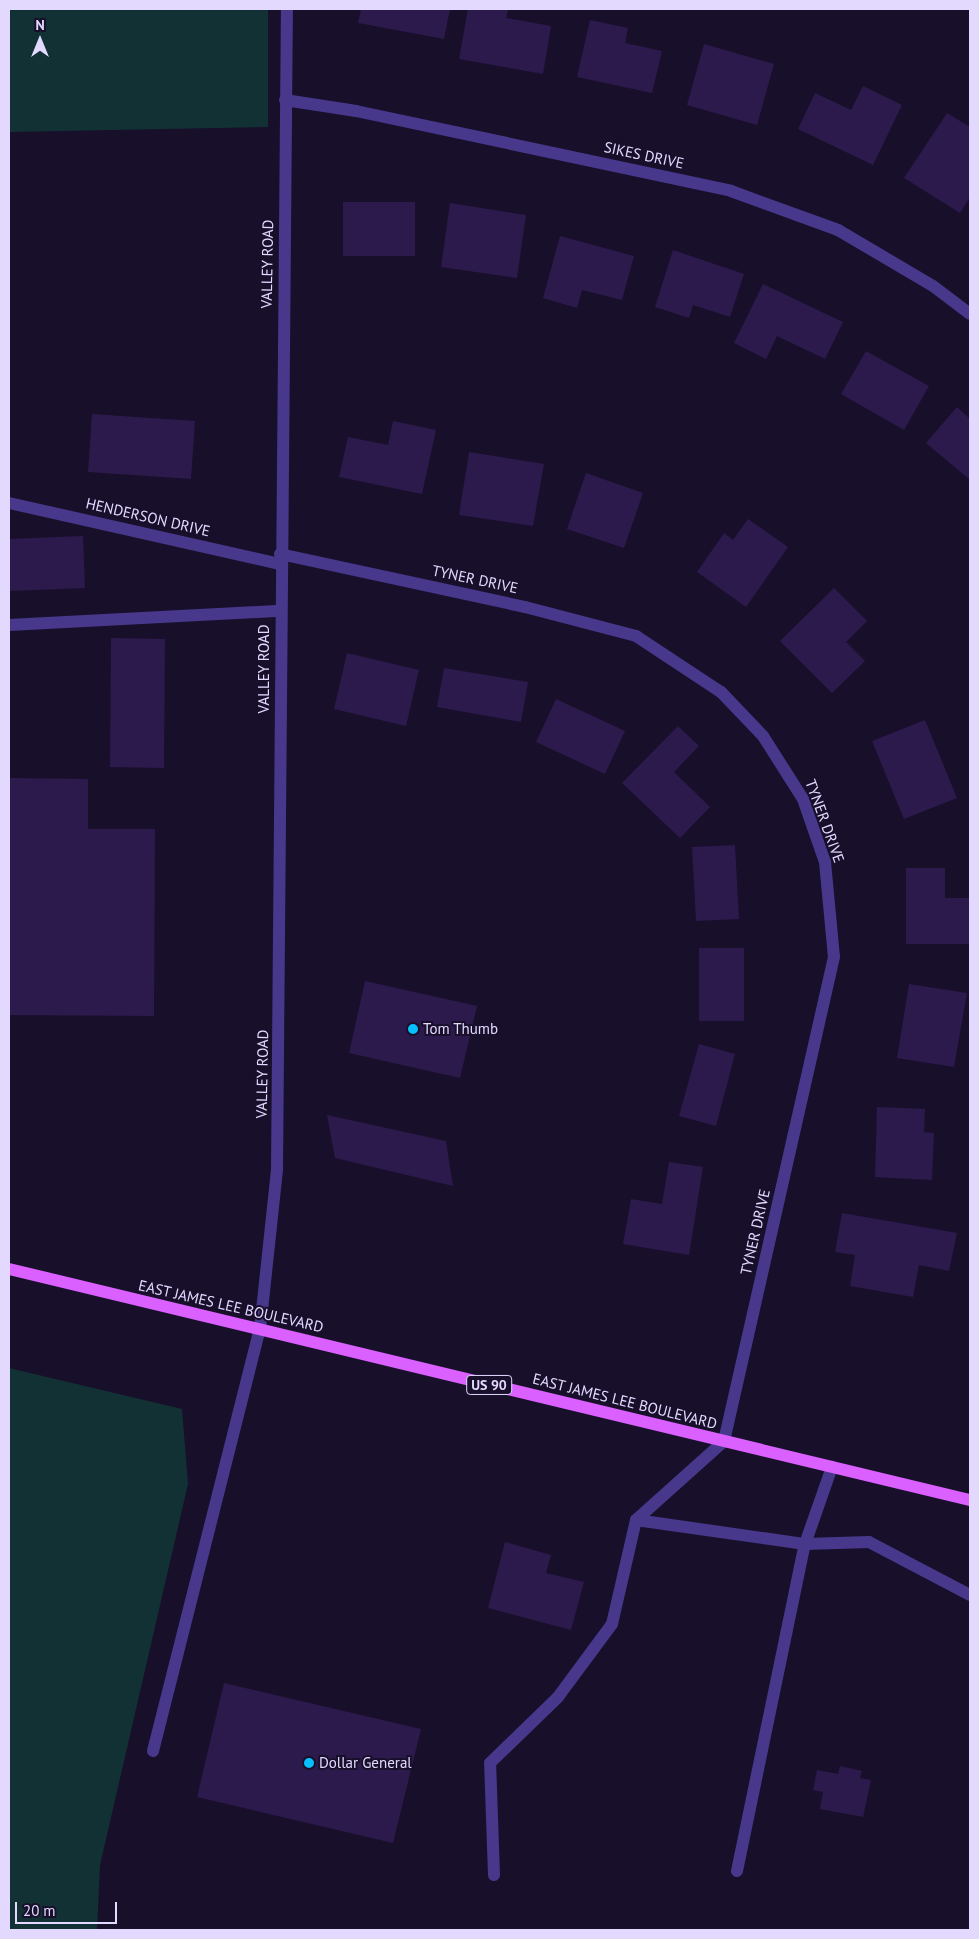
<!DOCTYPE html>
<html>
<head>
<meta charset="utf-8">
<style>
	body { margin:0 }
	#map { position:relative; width:979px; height:1939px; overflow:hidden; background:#180f2b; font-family:"PT Sans",sans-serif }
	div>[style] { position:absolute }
	.green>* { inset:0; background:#123135 }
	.building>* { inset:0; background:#2c1a4c }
	.service>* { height:12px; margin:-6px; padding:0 6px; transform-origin:6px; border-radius:6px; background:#47388c }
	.minor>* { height:12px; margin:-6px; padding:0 6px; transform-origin:6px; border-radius:6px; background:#47388c }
	.tertiary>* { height:12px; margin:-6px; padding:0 6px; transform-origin:6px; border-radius:6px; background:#47388c }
	.primary>* { height:12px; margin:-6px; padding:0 6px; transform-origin:6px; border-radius:6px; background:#da60ff }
	.dots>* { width:14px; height:14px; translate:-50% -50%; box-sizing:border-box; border:2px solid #180f2b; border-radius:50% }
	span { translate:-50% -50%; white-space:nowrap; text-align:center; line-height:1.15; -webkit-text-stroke:4px #180f2b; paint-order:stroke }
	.shield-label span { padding:1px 4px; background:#180f2b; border:1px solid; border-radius:4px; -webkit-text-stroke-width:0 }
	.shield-label { font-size:14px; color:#e3d9ff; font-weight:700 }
	.street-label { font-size:15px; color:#e3d9ff }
	.poi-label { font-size:15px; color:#e3d9ff }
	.left { translate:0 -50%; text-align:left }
	.frame { position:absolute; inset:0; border:10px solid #e3d9ff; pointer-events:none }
	.north { position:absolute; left:15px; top:15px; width:50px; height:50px; -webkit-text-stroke:4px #180f2b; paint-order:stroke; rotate:0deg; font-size:14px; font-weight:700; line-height:20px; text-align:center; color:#e3d9ff }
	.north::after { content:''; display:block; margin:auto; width:18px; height:22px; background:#e3d9ff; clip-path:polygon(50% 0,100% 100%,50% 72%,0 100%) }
	.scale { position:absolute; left:15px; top:1902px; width:102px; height:22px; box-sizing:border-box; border:2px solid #e3d9ff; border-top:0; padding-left:6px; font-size:15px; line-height:18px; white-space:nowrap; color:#e3d9ff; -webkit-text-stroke:4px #180f2b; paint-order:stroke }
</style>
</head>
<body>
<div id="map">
	<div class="green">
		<div style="clip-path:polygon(9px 9px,268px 9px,268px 127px,9px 132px)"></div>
		<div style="clip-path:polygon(9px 1368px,182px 1409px,188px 1484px,100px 1865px,97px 1930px,9px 1930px)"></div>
	</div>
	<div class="building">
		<div style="clip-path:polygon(361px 9px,450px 9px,444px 39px,358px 23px)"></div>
		<div style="clip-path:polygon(468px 9px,508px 9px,506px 18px,551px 26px,543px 74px,459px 59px)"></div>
		<div style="clip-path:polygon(590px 20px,628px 28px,625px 43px,662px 51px,652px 93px,577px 77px)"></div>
		<div style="clip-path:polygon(704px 44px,774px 64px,757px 125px,687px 105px)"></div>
		<div style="clip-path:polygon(863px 86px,902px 105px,873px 165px,798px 129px,815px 93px,851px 110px)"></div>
		<div style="clip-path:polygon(947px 113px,970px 127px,970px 197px,960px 213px,904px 178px)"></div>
		<div style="clip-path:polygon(343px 202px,415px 202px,415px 256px,343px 256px)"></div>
		<div style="clip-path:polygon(450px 203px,526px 215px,517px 278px,441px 267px)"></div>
		<div style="clip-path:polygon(560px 236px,634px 256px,622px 300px,582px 290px,577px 308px,543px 298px)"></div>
		<div style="clip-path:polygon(673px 250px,744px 274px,730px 317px,693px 305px,689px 318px,655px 307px)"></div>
		<div style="clip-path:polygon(763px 284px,843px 322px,825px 359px,777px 336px,766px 359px,734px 343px)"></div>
		<div style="clip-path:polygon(866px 351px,929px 386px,904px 430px,841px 394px)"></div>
		<div style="clip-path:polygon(957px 407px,970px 419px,970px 480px,926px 443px)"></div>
		<div style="clip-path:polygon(92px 414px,195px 421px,191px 479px,88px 472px)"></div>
		<div style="clip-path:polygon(393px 421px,436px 430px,422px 494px,339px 477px,348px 437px,388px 445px)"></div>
		<div style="clip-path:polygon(469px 452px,544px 464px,533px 526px,459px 515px)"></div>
		<div style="clip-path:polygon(586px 473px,643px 493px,624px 548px,567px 529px)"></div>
		<div style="clip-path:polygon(748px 519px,788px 547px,746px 607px,697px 572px,724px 533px,733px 540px)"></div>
		<div style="clip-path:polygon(83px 536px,85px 588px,9px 591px,9px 539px)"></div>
		<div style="clip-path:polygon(834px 588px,867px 621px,846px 642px,865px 661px,832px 693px,780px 641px)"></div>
		<div style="clip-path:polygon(111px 638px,165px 639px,164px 768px,110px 767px)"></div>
		<div style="clip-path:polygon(347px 653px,419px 670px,406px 726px,334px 709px)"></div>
		<div style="clip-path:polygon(444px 668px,528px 682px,521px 722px,437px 707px)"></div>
		<div style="clip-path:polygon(556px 699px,625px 731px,605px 774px,536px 742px)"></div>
		<div style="clip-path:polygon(925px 720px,957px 798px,904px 819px,872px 741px)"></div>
		<div style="clip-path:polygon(678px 726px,699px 746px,674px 772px,710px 807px,680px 838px,622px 783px)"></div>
		<div style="clip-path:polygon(9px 778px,88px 779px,88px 829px,155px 829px,154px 1016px,9px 1015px)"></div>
		<div style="clip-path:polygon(735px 845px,739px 919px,696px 921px,692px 847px)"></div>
		<div style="clip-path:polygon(906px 868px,945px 868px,945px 898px,970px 898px,970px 944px,906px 944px)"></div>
		<div style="clip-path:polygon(699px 948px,744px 948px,744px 1021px,699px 1021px)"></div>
		<div style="clip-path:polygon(365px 981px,477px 1006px,460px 1078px,349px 1053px)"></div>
		<div style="clip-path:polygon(909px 984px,967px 993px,954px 1067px,897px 1058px)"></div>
		<div style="clip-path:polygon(699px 1044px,735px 1054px,716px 1126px,679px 1116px)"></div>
		<div style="clip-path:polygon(877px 1107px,925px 1109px,924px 1132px,934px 1133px,932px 1180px,875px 1177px)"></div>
		<div style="clip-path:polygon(327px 1115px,446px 1141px,453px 1186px,335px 1158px)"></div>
		<div style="clip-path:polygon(669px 1162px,703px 1167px,689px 1255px,623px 1244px,631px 1199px,662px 1204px)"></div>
		<div style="clip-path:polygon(842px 1213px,957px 1233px,949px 1271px,919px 1265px,913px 1297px,850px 1286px,855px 1255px,835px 1252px)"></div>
		<div style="clip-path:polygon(505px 1542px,551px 1555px,546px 1573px,584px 1582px,571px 1630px,488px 1608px)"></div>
		<div style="clip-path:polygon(224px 1683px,421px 1729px,393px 1843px,197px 1797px)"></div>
		<div style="clip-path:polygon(840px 1766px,862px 1771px,860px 1778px,871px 1780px,863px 1817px,820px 1809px,823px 1792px,813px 1790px,817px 1770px,838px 1774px)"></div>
	</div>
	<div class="service">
		<div style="left:9px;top:625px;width:271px;rotate:-3deg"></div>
		<div style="left:636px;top:1520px;width:118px;rotate:-41.9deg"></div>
		<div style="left:153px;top:1751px;width:435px;rotate:-75.8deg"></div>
		<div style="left:737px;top:1871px;width:334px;rotate:-78.3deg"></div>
		<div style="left:805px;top:1544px;width:82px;rotate:-70.7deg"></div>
		<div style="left:494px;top:1875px;width:112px;rotate:-92deg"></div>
		<div style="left:490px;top:1763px;width:95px;rotate:-44.1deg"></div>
		<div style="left:558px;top:1697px;width:91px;rotate:-53.5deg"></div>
		<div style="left:612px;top:1624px;width:107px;rotate:-77deg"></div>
		<div style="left:636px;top:1520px;width:171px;rotate:8.1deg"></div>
		<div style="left:805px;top:1544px;width:64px;rotate:-1.8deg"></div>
		<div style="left:869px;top:1542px;width:114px;rotate:27.7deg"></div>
	</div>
	<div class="minor">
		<div style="left:285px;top:100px;width:72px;rotate:8.8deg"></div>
		<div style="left:356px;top:111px;width:383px;rotate:12deg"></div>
		<div style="left:731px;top:191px;width:114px;rotate:20deg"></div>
		<div style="left:838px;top:230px;width:110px;rotate:30.5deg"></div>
		<div style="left:933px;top:286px;width:46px;rotate:37.1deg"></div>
		<div style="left:9px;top:503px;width:278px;rotate:12.7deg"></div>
		<div style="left:280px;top:554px;width:251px;rotate:12.2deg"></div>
		<div style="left:525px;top:607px;width:115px;rotate:14.6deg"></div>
		<div style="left:636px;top:636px;width:102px;rotate:33.4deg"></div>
		<div style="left:721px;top:692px;width:61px;rotate:46.3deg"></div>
		<div style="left:763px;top:736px;width:75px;rotate:57.6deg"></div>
		<div style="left:803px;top:799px;width:67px;rotate:70.8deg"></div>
		<div style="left:825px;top:862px;width:95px;rotate:84.6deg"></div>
		<div style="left:834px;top:957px;width:496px;rotate:102.8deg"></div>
	</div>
	<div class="tertiary">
		<div style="left:260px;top:1329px;width:161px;rotate:-83.9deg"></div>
		<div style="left:277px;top:1169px;width:1160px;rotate:-89.51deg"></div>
	</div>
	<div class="primary">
		<div style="left:9px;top:1269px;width:988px;rotate:13.52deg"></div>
	</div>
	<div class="dots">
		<div style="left:413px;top:1029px;background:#05c2ff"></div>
		<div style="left:309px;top:1763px;background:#05c2ff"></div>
	</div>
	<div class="shield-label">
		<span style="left:489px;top:1385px">US 90</span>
	</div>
	<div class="street-label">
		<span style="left:644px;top:155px;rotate:12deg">SIKES DRIVE</span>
		<span style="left:267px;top:264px;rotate:-89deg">VALLEY ROAD</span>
		<span style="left:148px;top:517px;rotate:13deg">HENDERSON DRIVE</span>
		<span style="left:475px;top:579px;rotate:12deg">TYNER DRIVE</span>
		<span style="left:264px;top:669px;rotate:-90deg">VALLEY ROAD</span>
		<span style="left:825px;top:821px;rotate:70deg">TYNER DRIVE</span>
		<span style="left:262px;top:1074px;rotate:-89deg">VALLEY ROAD</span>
		<span style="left:755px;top:1232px;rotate:-77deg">TYNER DRIVE</span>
		<span style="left:231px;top:1306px;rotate:13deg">EAST JAMES LEE BOULEVARD</span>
		<span style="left:625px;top:1401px;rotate:14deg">EAST JAMES LEE BOULEVARD</span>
	</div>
	<div class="poi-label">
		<span class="left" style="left:423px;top:1029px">Tom Thumb</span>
		<span class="left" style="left:319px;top:1763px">Dollar General</span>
	</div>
	<div class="frame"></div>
	<div class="north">N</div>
	<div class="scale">20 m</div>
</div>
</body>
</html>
